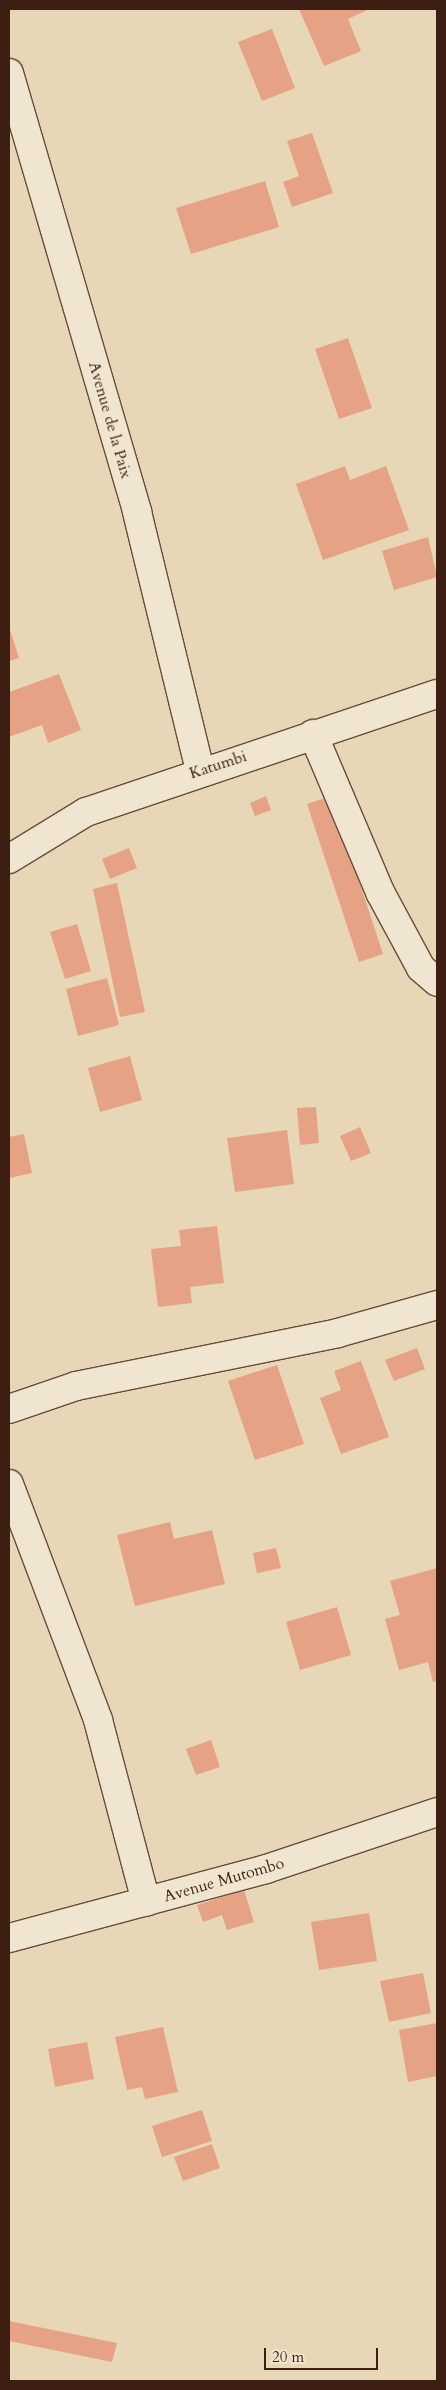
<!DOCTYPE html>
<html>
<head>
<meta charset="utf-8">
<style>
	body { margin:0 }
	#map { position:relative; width:446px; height:2390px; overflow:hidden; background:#e7d7b6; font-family:Cardo,serif }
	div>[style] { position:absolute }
	.building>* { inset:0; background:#e5a285 }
	.roads { filter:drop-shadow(1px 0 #674c3b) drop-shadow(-1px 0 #674c3b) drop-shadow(0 1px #674c3b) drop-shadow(0 -1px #674c3b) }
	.minor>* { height:28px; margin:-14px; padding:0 14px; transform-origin:14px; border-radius:14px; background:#efe5d0 }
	span { translate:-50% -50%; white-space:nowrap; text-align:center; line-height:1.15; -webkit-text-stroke:4.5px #efe5d0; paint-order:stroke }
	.street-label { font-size:16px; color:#3c1e12 }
	.frame { position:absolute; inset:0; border:10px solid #3c1e12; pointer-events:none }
	.scale { position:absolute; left:264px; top:2348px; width:114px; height:22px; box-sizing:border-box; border:2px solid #3c1e12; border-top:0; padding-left:6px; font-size:15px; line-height:18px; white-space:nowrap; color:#3c1e12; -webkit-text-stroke:4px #efe5d0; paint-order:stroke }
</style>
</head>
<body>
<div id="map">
	<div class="building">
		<div style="clip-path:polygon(299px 9px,369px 9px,348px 19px,361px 51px,324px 66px)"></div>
		<div style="clip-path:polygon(272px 29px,295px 88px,262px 101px,238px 42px)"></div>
		<div style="clip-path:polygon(312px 133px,333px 193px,292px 207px,283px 182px,299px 176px,287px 141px)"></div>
		<div style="clip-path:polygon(265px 181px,279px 227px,191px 254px,176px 208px)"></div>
		<div style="clip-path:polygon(348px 338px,372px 408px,339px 419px,315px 349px)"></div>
		<div style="clip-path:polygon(345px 466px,350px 480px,386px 466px,409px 530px,323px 560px,296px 484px)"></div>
		<div style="clip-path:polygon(428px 537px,437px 577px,394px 590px,382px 551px)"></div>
		<div style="clip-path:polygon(9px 627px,19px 658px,9px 661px)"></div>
		<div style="clip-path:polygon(59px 674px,81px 730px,48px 743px,42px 725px,9px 737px,9px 692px)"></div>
		<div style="clip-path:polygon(266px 796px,271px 810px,255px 816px,250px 803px)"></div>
		<div style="clip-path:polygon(331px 796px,383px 954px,359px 962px,307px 804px)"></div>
		<div style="clip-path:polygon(129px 848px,137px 868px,110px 879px,102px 859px)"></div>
		<div style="clip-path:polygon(117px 883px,145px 1012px,120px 1017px,93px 889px)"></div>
		<div style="clip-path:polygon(77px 924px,91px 971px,65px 979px,50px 932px)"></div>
		<div style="clip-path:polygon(107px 978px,119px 1025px,78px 1036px,66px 989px)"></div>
		<div style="clip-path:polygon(130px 1056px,142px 1100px,100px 1112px,88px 1068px)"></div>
		<div style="clip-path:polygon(316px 1107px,319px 1143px,300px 1145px,297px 1108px)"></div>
		<div style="clip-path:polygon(360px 1127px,371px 1153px,351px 1161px,340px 1136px)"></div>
		<div style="clip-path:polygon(287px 1130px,294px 1184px,235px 1192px,227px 1138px)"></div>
		<div style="clip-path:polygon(24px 1134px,32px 1173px,9px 1178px,9px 1137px)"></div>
		<div style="clip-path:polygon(217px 1226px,224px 1283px,190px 1287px,192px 1303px,158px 1307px,151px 1249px,181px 1246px,179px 1230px)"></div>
		<div style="clip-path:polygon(417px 1348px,425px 1369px,394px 1381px,385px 1360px)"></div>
		<div style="clip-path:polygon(361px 1361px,389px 1437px,341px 1454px,320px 1398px,341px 1390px,334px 1371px)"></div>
		<div style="clip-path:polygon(277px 1365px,304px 1444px,255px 1460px,228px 1381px)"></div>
		<div style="clip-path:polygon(170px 1522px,174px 1539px,212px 1530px,225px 1584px,135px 1606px,117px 1535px)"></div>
		<div style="clip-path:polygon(276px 1548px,281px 1568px,257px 1573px,253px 1553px)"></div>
		<div style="clip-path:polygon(437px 1568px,437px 1681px,433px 1682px,428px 1662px,399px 1670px,385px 1619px,400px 1615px,390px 1581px)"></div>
		<div style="clip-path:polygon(337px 1607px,351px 1655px,300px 1670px,286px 1622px)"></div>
		<div style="clip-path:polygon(211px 1740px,220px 1767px,196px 1775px,186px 1749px)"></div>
		<div style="clip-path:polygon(244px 1890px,254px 1922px,227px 1930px,222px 1915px,203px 1922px,197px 1905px)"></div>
		<div style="clip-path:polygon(369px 1913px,377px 1961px,319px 1970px,311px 1922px)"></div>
		<div style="clip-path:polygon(423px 1973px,431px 2013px,389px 2022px,380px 1981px)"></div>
		<div style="clip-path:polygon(437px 2023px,437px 2076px,408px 2082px,399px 2030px)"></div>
		<div style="clip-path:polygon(163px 2027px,178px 2092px,145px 2099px,142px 2087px,127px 2090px,115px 2037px)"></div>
		<div style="clip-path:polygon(87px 2042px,94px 2079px,55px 2087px,48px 2049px)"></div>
		<div style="clip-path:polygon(202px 2110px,212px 2141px,162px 2157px,152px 2126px)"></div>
		<div style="clip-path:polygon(212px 2144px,220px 2168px,183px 2181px,174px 2157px)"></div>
		<div style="clip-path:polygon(9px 2321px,117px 2343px,112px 2362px,9px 2341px)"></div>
	</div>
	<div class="roads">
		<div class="minor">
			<div style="left:9px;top:73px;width:457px;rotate:73.7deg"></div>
			<div style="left:137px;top:512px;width:266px;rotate:76.3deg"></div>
			<div style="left:313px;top:734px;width:172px;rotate:67deg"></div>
			<div style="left:380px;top:892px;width:86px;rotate:61.7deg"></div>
			<div style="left:421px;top:968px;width:21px;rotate:41deg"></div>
			<div style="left:9px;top:859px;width:90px;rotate:-31.4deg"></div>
			<div style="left:86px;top:812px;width:370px;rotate:-18.6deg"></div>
			<div style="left:9px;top:1409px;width:71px;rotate:-18.9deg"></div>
			<div style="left:76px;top:1386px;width:267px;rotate:-11.4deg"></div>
			<div style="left:338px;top:1333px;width:103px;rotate:-15.8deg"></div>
			<div style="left:9px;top:1484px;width:252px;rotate:69.3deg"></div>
			<div style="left:98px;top:1720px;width:188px;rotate:75.2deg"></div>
			<div style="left:9px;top:1938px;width:266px;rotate:-15deg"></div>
			<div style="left:266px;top:1869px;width:180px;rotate:-18.4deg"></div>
		</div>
	</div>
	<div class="street-label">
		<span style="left:110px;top:420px;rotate:74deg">Avenue de la Paix</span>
		<span style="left:218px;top:765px;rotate:-18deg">Katumbi</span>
		<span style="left:224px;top:1880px;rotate:-16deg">Avenue Mutombo</span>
	</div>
	<div class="frame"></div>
	<div class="scale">20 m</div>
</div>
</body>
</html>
